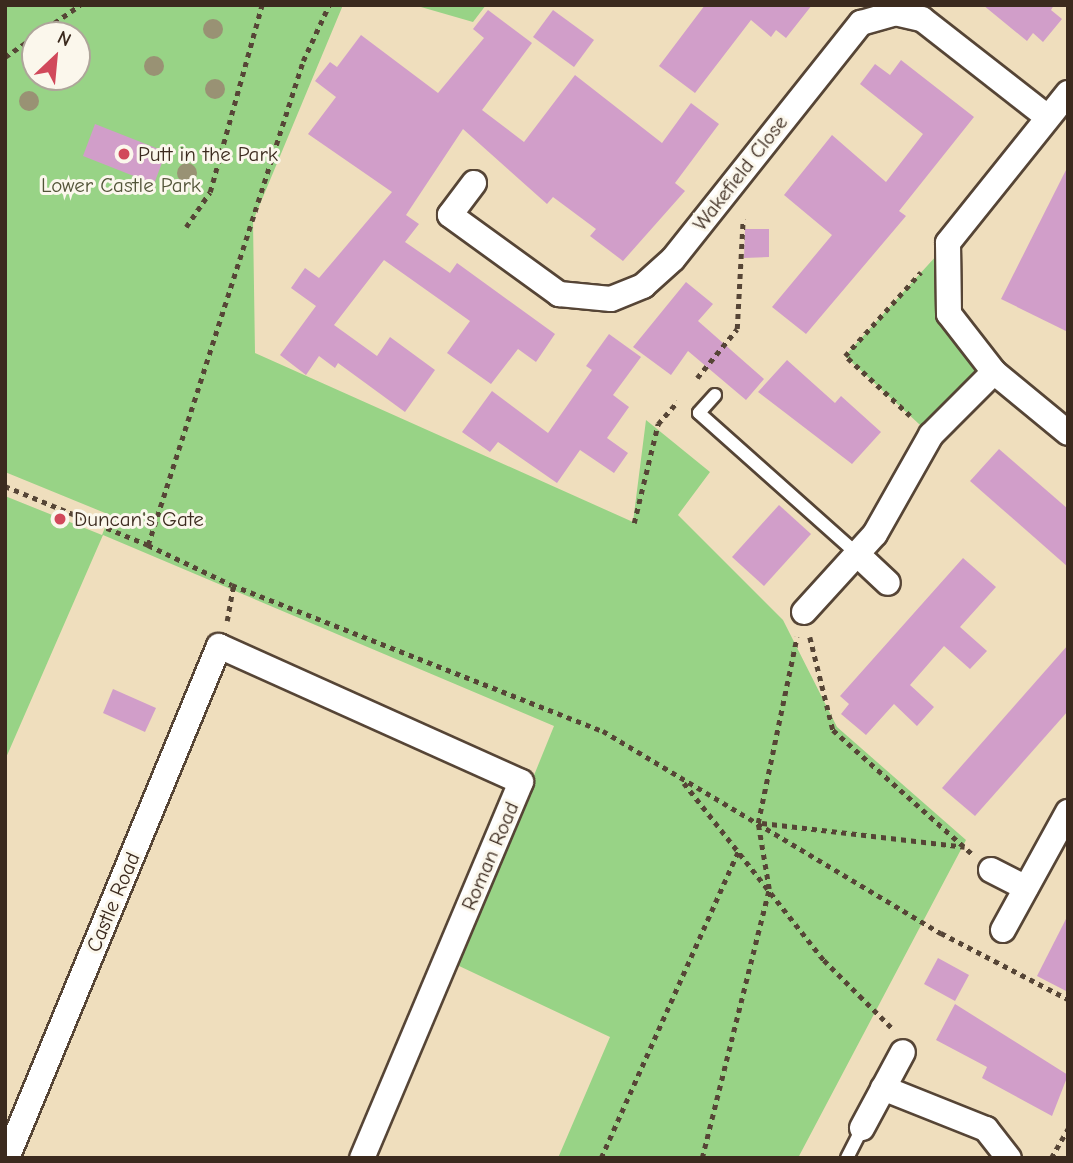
<!DOCTYPE html>
<html>
<head>
<meta charset="utf-8">
<style>
	body { margin:0 }
	#map { position:relative; width:1073px; height:1163px; overflow:hidden; background:#efdebd; font-family:"Comic Neue",sans-serif }
	div>[style] { position:absolute }
	.green>* { inset:0; background:#98d386 }
	.building>* { inset:0; background:#d19ec9 }
	.path>* { height:4.5px; margin-top:-2.25px; transform-origin:0; background:repeating-linear-gradient(90deg,#564536 0 5px,transparent 0 10px) }
	.roads { filter:drop-shadow(2px 0 #564536) drop-shadow(-2px 0 #564536) drop-shadow(0 2px #564536) drop-shadow(0 -2px #564536) }
	.lane>* { height:12px; margin:-6px; padding:0 6px; transform-origin:6px; border-radius:6px; background:#fff }
	.street>* { height:24px; margin:-12px; padding:0 12px; transform-origin:12px; border-radius:12px; background:#fff }
	.trees>* { width:20px; height:20px; margin:-10px; border-radius:50%; background:#999274 }
	.dots>* { width:19px; height:19px; translate:-50% -50%; box-sizing:border-box; border:4px solid #fbf7ec; border-radius:50% }
	span { translate:-50% -50%; white-space:nowrap; text-align:center; line-height:1.15; -webkit-text-stroke:6px #fbf7ec; paint-order:stroke }
	.poi-label { font-size:21px; color:#3b2a1e }
	.left { translate:0 -50%; text-align:left }
	.street-label { font-size:21px; color:#3b2a1e }
	.park-label { font-size:21px; color:#525438 }
	.frame { position:absolute; inset:0; border:7px solid #3b2a1e; pointer-events:none }
	.north { position:absolute; left:21px; top:21px; width:70px; height:70px; box-sizing:border-box; background:#fbf7ec; border:2px solid #aea59a; border-radius:50%; rotate:26deg; font-size:19px; font-weight:700; line-height:28px; text-align:center; color:#3b2a1e }
	.north::after { content:''; display:block; margin:auto; width:24px; height:32px; background:#d1495b; clip-path:polygon(50% 0,100% 100%,50% 72%,0 100%) }
</style>
</head>
<body>
<div id="map">
	<div class="green">
		<div style="clip-path:polygon(evenodd,5px 5px,343px 5px,253px 221px,255px 353px,633px 522px,646px 420px,710px 472px,678px 515px,783px 620px,837px 727px,966px 840px,798px 1158px,558px 1158px,610px 1037px,457px 965px,554px 726px,103px 535px,5px 760px,5px 496px,102px 535px,110px 515px,5px 472px,5px 5px,35px 35px,77px 35px,77px 77px,35px 77px,35px 35px)"></div>
		<div style="clip-path:polygon(414px 5px,486px 5px,473px 22px)"></div>
		<div style="clip-path:polygon(948px 243px,949px 314px,994px 372px,931px 435px,845px 356px)"></div>
	</div>
	<div class="building">
		<div style="clip-path:polygon(705px 5px,812px 5px,786px 38px,776px 30px,771px 37px,751px 20px,695px 93px,659px 66px)"></div>
		<div style="clip-path:polygon(983px 5px,1054px 5px,1051px 10px,1062px 19px,1043px 42px,1033px 33px,1027px 41px)"></div>
		<div style="clip-path:polygon(488px 10px,532px 43px,482px 110px,524px 142px,575px 75px,662px 143px,691px 103px,719px 124px,675px 183px,685px 191px,623px 261px,590px 236px,596px 229px,553px 197px,547px 204px,463px 129px,406px 215px,419px 224px,405px 242px,450px 273px,457px 263px,555px 334px,536px 362px,518px 349px,491px 384px,447px 353px,470px 321px,384px 260px,334px 325px,377px 356px,390px 337px,435px 370px,405px 412px,338px 363px,335px 368px,319px 356px,306px 375px,280px 355px,316px 306px,291px 288px,305px 268px,319px 278px,392px 192px,308px 134px,336px 97px,315px 81px,330px 62px,337px 67px,361px 35px,438px 93px,484px 38px,473px 29px)"></div>
		<div style="clip-path:polygon(553px 10px,594px 40px,574px 67px,533px 37px)"></div>
		<div style="clip-path:polygon(901px 60px,974px 117px,899px 211px,906px 216px,806px 334px,772px 307px,832px 235px,784px 195px,832px 135px,886px 182px,923px 134px,860px 84px,875px 64px,890px 75px)"></div>
		<div style="clip-path:polygon(95px 124px,166px 152px,154px 184px,83px 156px)"></div>
		<div style="clip-path:polygon(1068px 166px,1068px 332px,1001px 299px)"></div>
		<div style="clip-path:polygon(745px 229px,769px 229px,769px 257px,744px 258px)"></div>
		<div style="clip-path:polygon(686px 282px,713px 304px,698px 321px,764px 379px,746px 400px,688px 351px,671px 375px,633px 347px)"></div>
		<div style="clip-path:polygon(609px 334px,641px 357px,613px 395px,629px 407px,607px 438px,628px 453px,614px 473px,580px 450px,557px 483px,498px 442px,490px 452px,462px 432px,492px 391px,548px 433px,592px 370px,586px 366px)"></div>
		<div style="clip-path:polygon(787px 360px,835px 403px,841px 396px,881px 432px,852px 464px,758px 392px)"></div>
		<div style="clip-path:polygon(999px 449px,1068px 509px,1068px 567px,970px 481px)"></div>
		<div style="clip-path:polygon(779px 505px,811px 534px,764px 586px,732px 557px)"></div>
		<div style="clip-path:polygon(963px 558px,996px 587px,960px 627px,987px 651px,970px 669px,944px 646px,910px 685px,934px 707px,917px 726px,894px 704px,866px 735px,841px 714px,849px 704px,840px 696px)"></div>
		<div style="clip-path:polygon(1068px 645px,1068px 711px,975px 816px,942px 788px)"></div>
		<div style="clip-path:polygon(113px 689px,156px 708px,145px 732px,103px 713px)"></div>
		<div style="clip-path:polygon(1068px 915px,1068px 992px,1037px 976px)"></div>
		<div style="clip-path:polygon(938px 958px,969px 975px,955px 1001px,924px 984px)"></div>
		<div style="clip-path:polygon(955px 1004px,1068px 1075px,1052px 1116px,982px 1078px,987px 1067px,936px 1040px)"></div>
	</div>
	<div class="path">
		<div style="left:5px;top:57px;width:91px;rotate:-34.7deg"></div>
		<div style="left:186px;top:227px;width:42px;rotate:-55.6deg"></div>
		<div style="left:210px;top:192px;width:194px;rotate:-74.5deg"></div>
		<div style="left:697px;top:378px;width:63px;rotate:-50.8deg"></div>
		<div style="left:737px;top:329px;width:110px;rotate:-86.9deg"></div>
		<div style="left:910px;top:416px;width:88px;rotate:-137.3deg"></div>
		<div style="left:845px;top:356px;width:113px;rotate:-47.9deg"></div>
		<div style="left:5px;top:486px;width:155px;rotate:22.4deg"></div>
		<div style="left:148px;top:545px;width:508px;rotate:-72.24deg"></div>
		<div style="left:303px;top:61px;width:62px;rotate:-65.1deg"></div>
		<div style="left:634px;top:523px;width:102px;rotate:-76.4deg"></div>
		<div style="left:658px;top:424px;width:30px;rotate:-49deg"></div>
		<div style="left:148px;top:545px;width:93px;rotate:25.5deg"></div>
		<div style="left:232px;top:585px;width:399px;rotate:21.5deg"></div>
		<div style="left:603px;top:731px;width:394px;rotate:30.9deg"></div>
		<div style="left:941px;top:933px;width:143px;rotate:27.5deg"></div>
		<div style="left:227px;top:621px;width:36px;rotate:-80deg"></div>
		<div style="left:810px;top:637px;width:96px;rotate:76.1deg"></div>
		<div style="left:833px;top:730px;width:186px;rotate:41.7deg"></div>
		<div style="left:684px;top:783px;width:226px;rotate:51.7deg"></div>
		<div style="left:824px;top:960px;width:98px;rotate:45deg"></div>
		<div style="left:762px;top:823px;width:204px;rotate:6.7deg"></div>
		<div style="left:601px;top:1158px;width:338px;rotate:-65.9deg"></div>
		<div style="left:702px;top:1158px;width:277px;rotate:-76deg"></div>
		<div style="left:769px;top:889px;width:67px;rotate:-99.5deg"></div>
		<div style="left:758px;top:823px;width:190px;rotate:-78.2deg"></div>
		<div style="left:1051px;top:1158px;width:34px;rotate:-60deg"></div>
	</div>
	<div class="roads">
		<div class="lane">
			<div style="left:715px;top:395px;width:24px;rotate:132deg"></div>
			<div style="left:699px;top:413px;width:212px;rotate:41.7deg"></div>
			<div style="left:847px;top:1158px;width:34px;rotate:-63deg"></div>
		</div>
		<div class="street">
			<div style="left:1068px;top:93px;width:192px;rotate:128.7deg"></div>
			<div style="left:948px;top:243px;width:71px;rotate:89.2deg"></div>
			<div style="left:949px;top:314px;width:73px;rotate:52.2deg"></div>
			<div style="left:994px;top:372px;width:96px;rotate:39.5deg"></div>
			<div style="left:474px;top:183px;width:40px;rotate:127deg"></div>
			<div style="left:450px;top:215px;width:135px;rotate:35.9deg"></div>
			<div style="left:559px;top:294px;width:52px;rotate:5.5deg"></div>
			<div style="left:611px;top:299px;width:35px;rotate:-22deg"></div>
			<div style="left:643px;top:286px;width:40px;rotate:-42deg"></div>
			<div style="left:673px;top:259px;width:302px;rotate:-51.5deg"></div>
			<div style="left:861px;top:23px;width:35px;rotate:-16deg"></div>
			<div style="left:895px;top:13px;width:28px;rotate:13deg"></div>
			<div style="left:922px;top:19px;width:156px;rotate:38deg"></div>
			<div style="left:857px;top:554px;width:42px;rotate:43.1deg"></div>
			<div style="left:804px;top:612px;width:105px;rotate:-47.7deg"></div>
			<div style="left:875px;top:534px;width:114px;rotate:-60.5deg"></div>
			<div style="left:931px;top:435px;width:89px;rotate:-45deg"></div>
			<div style="left:991px;top:870px;width:39px;rotate:27deg"></div>
			<div style="left:1003px;top:930px;width:135px;rotate:-61.2deg"></div>
			<div style="left:883px;top:1088px;width:111px;rotate:21.7deg"></div>
			<div style="left:986px;top:1129px;width:37px;rotate:52deg"></div>
			<div style="left:862px;top:1128px;width:86px;rotate:-61.7deg"></div>
			<div style="left:7px;top:1158px;width:554px;rotate:-67.51deg"></div>
			<div style="left:219px;top:646px;width:331px;rotate:24.2deg"></div>
			<div style="left:521px;top:782px;width:408px;rotate:112.9deg"></div>
		</div>
	</div>
	<div class="trees">
		<div style="left:213px;top:29px"></div>
		<div style="left:154px;top:66px"></div>
		<div style="left:215px;top:89px"></div>
		<div style="left:29px;top:101px"></div>
		<div style="left:187px;top:173px"></div>
	</div>
	<div class="dots">
		<div style="left:124px;top:154px;background:#d1495b"></div>
		<div style="left:60px;top:519px;background:#d1495b"></div>
	</div>
	<div class="poi-label">
		<span class="left" style="left:138px;top:154px">Putt in the Park</span>
		<span class="left" style="left:74px;top:519px">Duncan's Gate</span>
	</div>
	<div class="street-label">
		<span style="left:740px;top:173px;rotate:-52deg">Wakefield Close</span>
		<span style="left:490px;top:856px;rotate:-67deg">Roman Road</span>
		<span style="left:113px;top:902px;rotate:-67deg">Castle Road</span>
	</div>
	<div class="park-label">
		<span style="left:121px;top:185px">Lower Castle Park</span>
	</div>
	<div class="frame"></div>
	<div class="north">N</div>
</div>
</body>
</html>
